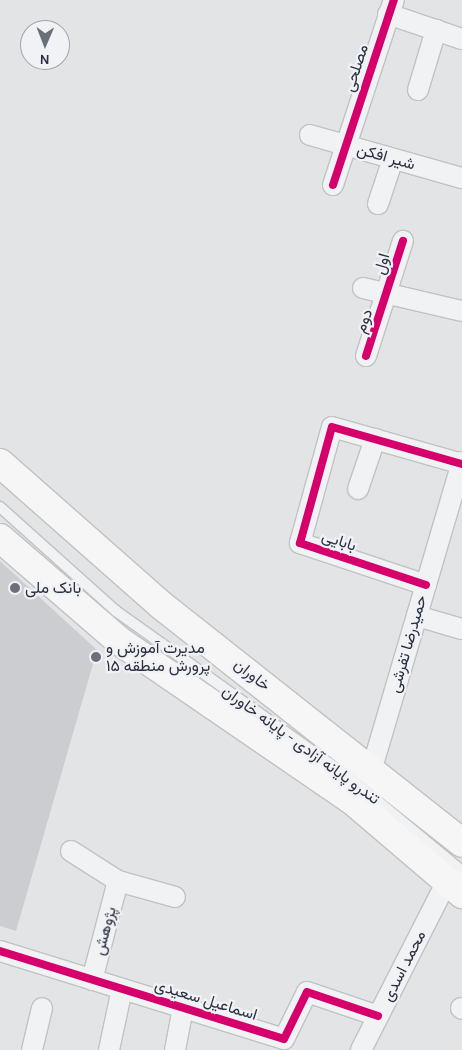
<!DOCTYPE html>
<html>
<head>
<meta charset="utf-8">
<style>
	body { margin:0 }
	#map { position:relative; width:462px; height:1050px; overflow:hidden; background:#e2e4e6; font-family:Karla,Vazirmatn,sans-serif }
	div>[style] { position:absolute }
	.building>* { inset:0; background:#cccdd0 }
	.roads { filter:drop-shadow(1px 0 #c0c2c4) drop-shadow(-1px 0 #c0c2c4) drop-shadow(0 1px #c0c2c4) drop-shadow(0 -1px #c0c2c4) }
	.service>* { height:10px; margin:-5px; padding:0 5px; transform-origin:5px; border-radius:5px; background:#f1f2f4 }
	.minor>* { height:20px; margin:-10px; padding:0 10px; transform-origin:10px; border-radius:10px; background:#f1f2f4 }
	.primary>* { height:28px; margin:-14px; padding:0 14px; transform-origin:14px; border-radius:14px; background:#f6f6f6 }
	.cycleway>* { height:8px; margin:-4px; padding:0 4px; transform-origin:4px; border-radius:4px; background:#d6006c }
	.dots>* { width:14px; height:14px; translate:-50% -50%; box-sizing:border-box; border:2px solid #f0f2f6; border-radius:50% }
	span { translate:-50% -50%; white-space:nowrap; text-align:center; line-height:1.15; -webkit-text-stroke:4.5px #f0f2f6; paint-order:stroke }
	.street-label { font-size:16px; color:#2a303e }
	.poi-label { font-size:16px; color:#2a303e }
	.left { translate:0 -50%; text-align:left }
	.north { position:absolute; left:20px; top:20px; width:50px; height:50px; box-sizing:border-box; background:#f0f2f6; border:1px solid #a1a4ac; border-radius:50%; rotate:181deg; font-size:14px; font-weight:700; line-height:20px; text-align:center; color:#2a303e }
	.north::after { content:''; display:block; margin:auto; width:18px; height:22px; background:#6a6f79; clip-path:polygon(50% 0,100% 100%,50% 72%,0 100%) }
</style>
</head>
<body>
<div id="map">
	<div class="building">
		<div style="clip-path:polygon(0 561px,97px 650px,16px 931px,0 926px)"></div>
	</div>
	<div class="roads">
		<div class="service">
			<div style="left:0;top:507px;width:156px;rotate:41.9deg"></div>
			<div style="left:116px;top:611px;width:287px;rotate:35.5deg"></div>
			<div style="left:350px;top:778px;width:146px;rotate:39.7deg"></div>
		</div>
		<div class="minor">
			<div style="left:388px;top:14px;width:78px;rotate:18.7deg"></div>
			<div style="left:418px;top:90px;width:63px;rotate:-73.3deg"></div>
			<div style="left:310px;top:135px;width:158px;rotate:15.8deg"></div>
			<div style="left:333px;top:185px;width:195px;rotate:-71.8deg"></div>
			<div style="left:378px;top:204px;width:47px;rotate:-71.6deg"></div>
			<div style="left:363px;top:288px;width:102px;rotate:13.1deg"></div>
			<div style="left:366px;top:356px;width:121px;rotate:-72.2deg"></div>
			<div style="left:358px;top:489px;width:53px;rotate:-71.2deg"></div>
			<div style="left:426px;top:585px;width:133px;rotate:-161.6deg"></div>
			<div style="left:300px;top:543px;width:120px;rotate:-74.6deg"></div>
			<div style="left:332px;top:427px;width:135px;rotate:15.9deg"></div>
			<div style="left:417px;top:616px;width:47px;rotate:16.1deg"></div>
			<div style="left:372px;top:768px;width:319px;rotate:-73.6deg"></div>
			<div style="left:71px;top:851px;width:56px;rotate:32.6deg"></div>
			<div style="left:118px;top:881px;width:59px;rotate:15.7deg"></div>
			<div style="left:0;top:951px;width:297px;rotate:17.2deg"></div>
			<div style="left:284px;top:1039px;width:52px;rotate:-63.9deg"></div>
			<div style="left:307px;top:992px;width:75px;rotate:18.7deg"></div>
			<div style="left:92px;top:980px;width:102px;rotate:-75.3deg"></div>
			<div style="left:461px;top:1008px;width:1px;rotate:45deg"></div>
			<div style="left:32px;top:1050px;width:43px;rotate:-76.6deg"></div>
			<div style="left:109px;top:1050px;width:62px;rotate:-78deg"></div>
			<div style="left:175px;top:1050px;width:43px;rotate:-79.2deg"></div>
			<div style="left:361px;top:1050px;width:190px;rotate:-63deg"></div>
		</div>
		<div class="primary">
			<div style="left:0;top:463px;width:215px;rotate:41.4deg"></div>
			<div style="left:161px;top:605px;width:384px;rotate:38.3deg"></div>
			<div style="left:0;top:538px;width:156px;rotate:40.8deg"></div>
			<div style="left:118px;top:640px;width:283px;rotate:34.4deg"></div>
			<div style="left:352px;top:800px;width:145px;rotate:40.5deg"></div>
		</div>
	</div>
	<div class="cycleway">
		<div style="left:333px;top:185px;width:195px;rotate:-71.8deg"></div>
		<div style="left:366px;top:356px;width:121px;rotate:-72.2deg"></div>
		<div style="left:426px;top:585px;width:133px;rotate:-161.6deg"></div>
		<div style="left:300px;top:543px;width:120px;rotate:-74.6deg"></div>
		<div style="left:332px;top:427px;width:135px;rotate:15.9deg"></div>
		<div style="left:0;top:951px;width:297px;rotate:17.2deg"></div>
		<div style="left:284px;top:1039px;width:52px;rotate:-63.9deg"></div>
		<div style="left:307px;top:992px;width:75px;rotate:18.7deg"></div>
	</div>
	<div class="dots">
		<div style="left:15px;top:588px;background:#6a6f79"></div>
		<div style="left:96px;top:657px;background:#6a6f79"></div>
	</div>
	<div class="street-label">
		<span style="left:356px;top:68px;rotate:-72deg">مصلحی</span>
		<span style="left:386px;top:157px;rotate:16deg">شیر افکن</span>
		<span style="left:382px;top:264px;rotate:-74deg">اول</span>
		<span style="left:364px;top:321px;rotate:-70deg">دوم</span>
		<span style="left:339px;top:541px;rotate:18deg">بابایی</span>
		<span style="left:408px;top:644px;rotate:-74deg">حمیدرضا تفرشی</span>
		<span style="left:252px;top:675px;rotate:38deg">خاوران</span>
		<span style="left:301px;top:745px;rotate:36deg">تندرو پایانه آزادی - پایانه خاوران</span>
		<span style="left:105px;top:931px;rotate:-75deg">پژوهش</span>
		<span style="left:404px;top:966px;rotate:-63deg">محمد اسدی</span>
		<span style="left:206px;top:1000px;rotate:17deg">اسماعیل سعیدی</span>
	</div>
	<div class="poi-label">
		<span class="left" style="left:25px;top:588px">بانک ملی</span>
		<span class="left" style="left:106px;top:657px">مدیرت آموزش و<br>پرورش منطقه ۱۵</span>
	</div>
	<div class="north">N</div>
</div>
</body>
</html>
